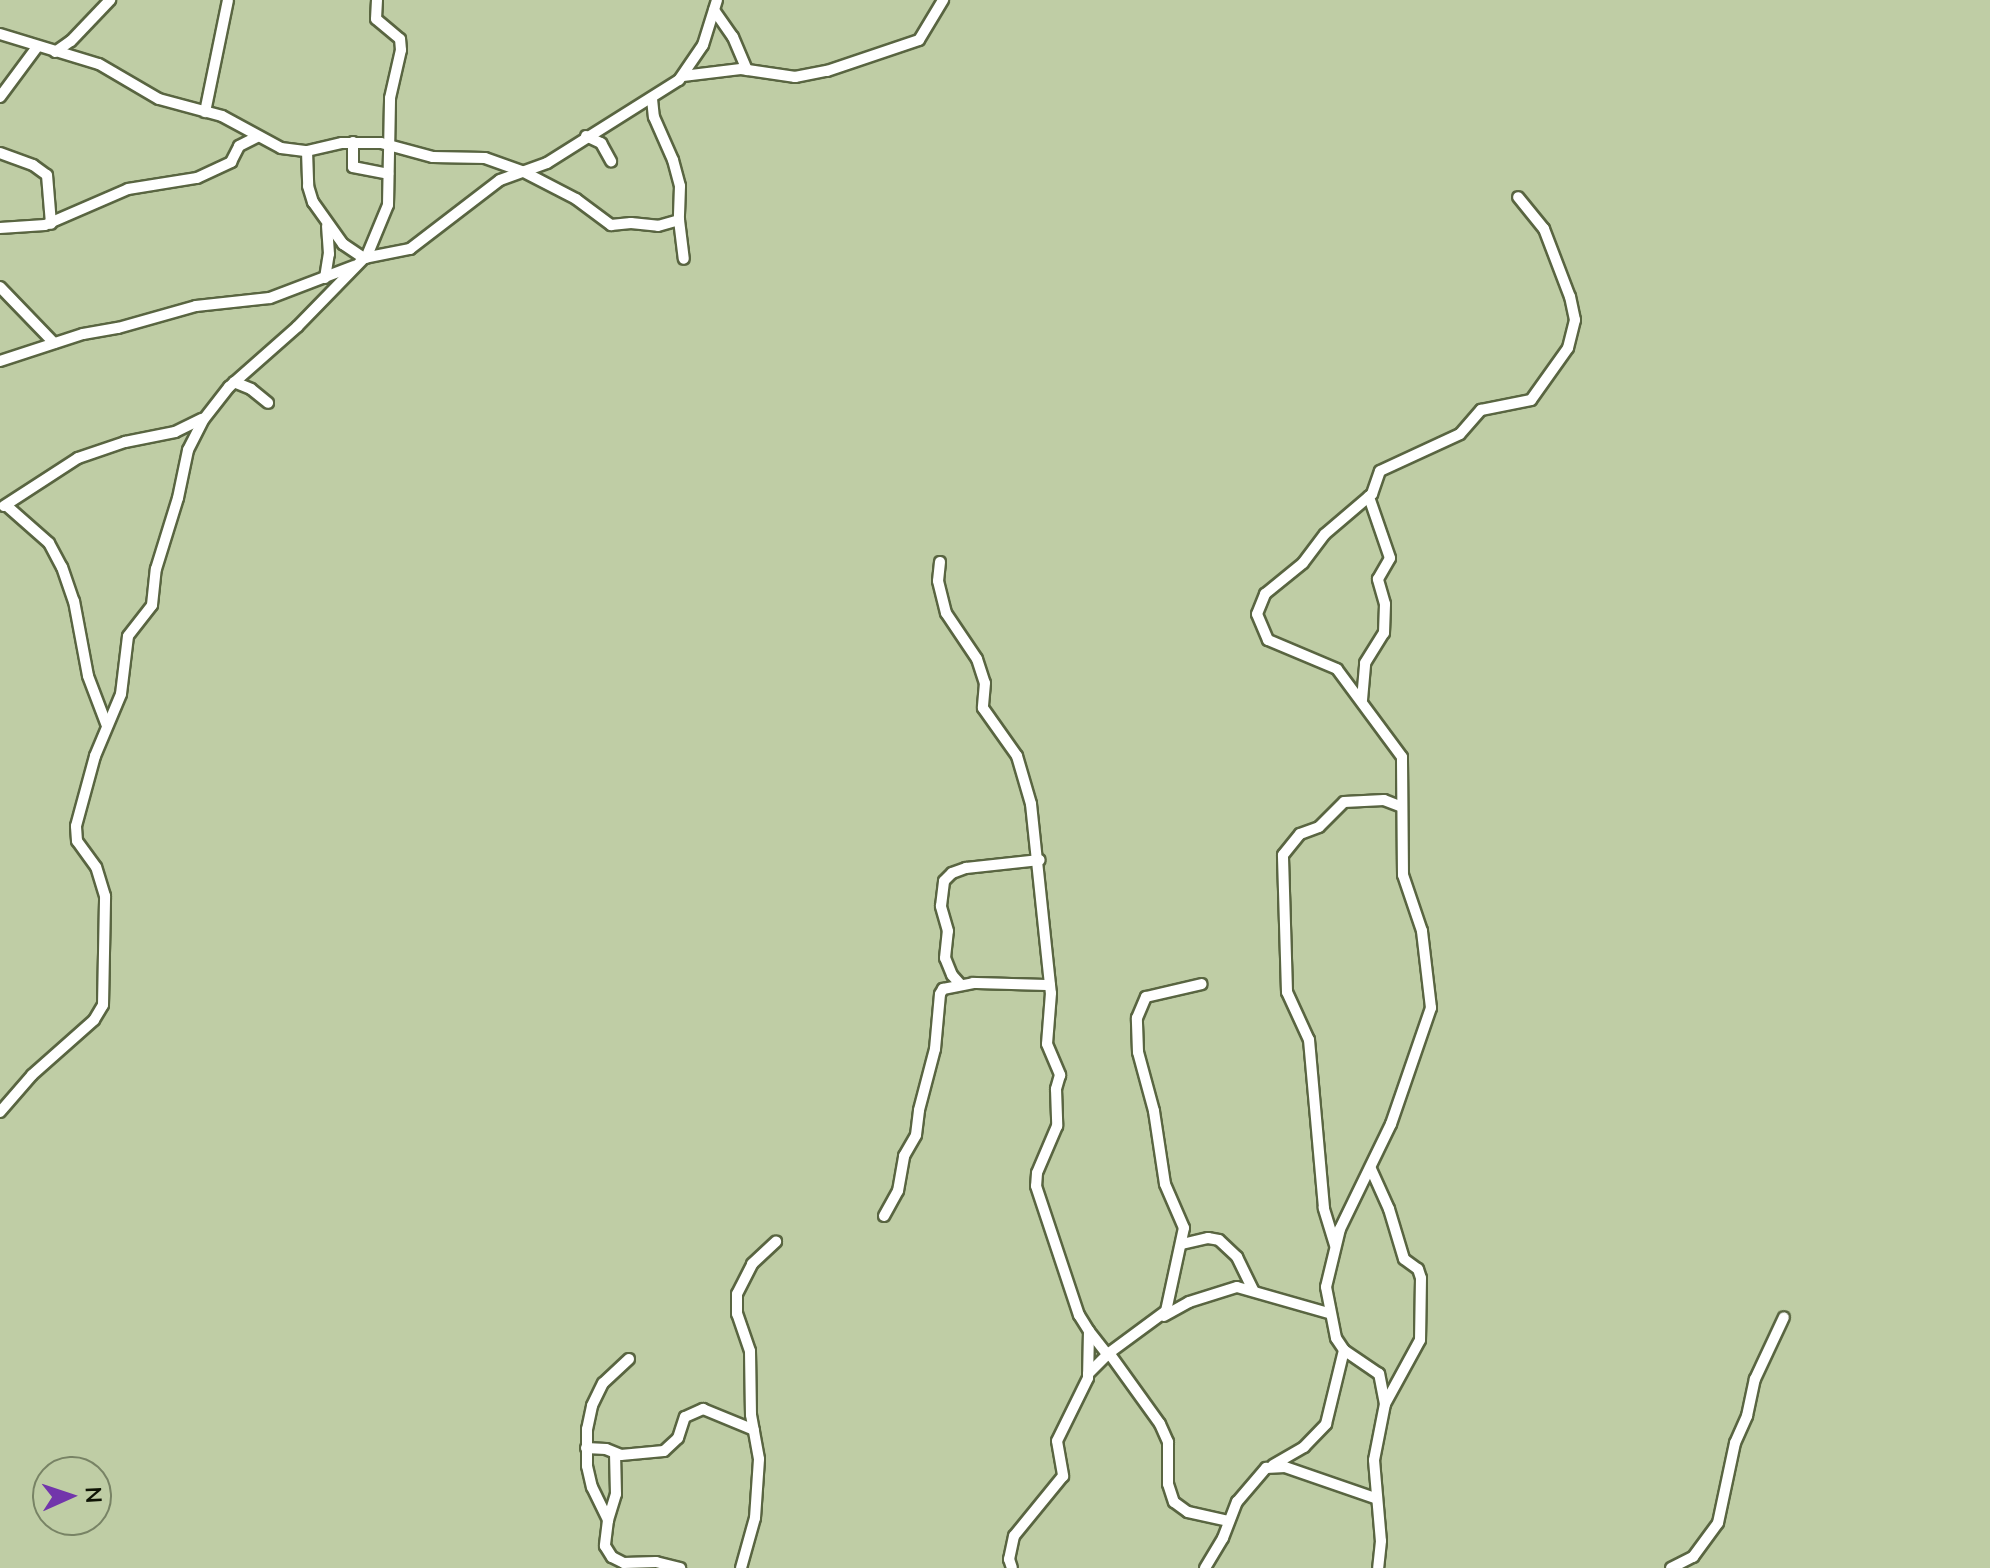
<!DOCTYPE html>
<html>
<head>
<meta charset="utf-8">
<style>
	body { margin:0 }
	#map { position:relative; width:1990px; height:1568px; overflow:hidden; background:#bfcda5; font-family:Mulish,sans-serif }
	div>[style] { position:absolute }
	.roads { filter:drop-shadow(2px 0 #596541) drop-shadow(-2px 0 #596541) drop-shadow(0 2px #596541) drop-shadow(0 -2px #596541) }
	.street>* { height:10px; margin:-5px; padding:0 5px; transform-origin:5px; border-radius:5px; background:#fff }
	span { translate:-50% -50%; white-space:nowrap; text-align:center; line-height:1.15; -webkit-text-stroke:8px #bfcda5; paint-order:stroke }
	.north { position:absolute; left:32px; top:1456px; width:80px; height:80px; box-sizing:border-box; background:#bfcda5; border:2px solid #788365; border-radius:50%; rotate:87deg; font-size:22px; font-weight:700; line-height:32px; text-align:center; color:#0e1305 }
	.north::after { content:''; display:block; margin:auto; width:28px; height:36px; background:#7235ab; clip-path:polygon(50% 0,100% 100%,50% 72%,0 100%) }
</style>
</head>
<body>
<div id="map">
	<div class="roads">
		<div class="street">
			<div style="left:714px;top:10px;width:33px;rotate:55deg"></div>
			<div style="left:733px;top:37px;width:36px;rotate:67deg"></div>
			<div style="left:0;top:34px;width:103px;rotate:16.9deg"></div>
			<div style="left:99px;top:64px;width:69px;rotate:30.3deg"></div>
			<div style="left:159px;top:99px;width:65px;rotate:15.1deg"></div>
			<div style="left:222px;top:116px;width:67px;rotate:28.5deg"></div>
			<div style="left:281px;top:148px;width:26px;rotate:7deg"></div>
			<div style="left:307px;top:151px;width:36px;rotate:-13deg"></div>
			<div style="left:342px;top:143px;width:39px"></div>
			<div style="left:381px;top:143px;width:54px;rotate:15.1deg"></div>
			<div style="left:433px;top:157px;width:52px;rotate:1.1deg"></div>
			<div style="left:485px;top:158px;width:41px;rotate:19.7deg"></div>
			<div style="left:524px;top:172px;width:59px;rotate:27.4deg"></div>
			<div style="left:576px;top:199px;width:44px;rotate:36.6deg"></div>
			<div style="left:611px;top:225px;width:20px;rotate:-6deg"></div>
			<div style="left:631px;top:223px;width:27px;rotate:6deg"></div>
			<div style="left:658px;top:226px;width:22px;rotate:-16deg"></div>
			<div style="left:55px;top:52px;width:19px;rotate:-35deg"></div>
			<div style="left:71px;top:41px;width:57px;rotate:-46.4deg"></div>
			<div style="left:683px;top:76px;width:58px;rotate:-6.9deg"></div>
			<div style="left:741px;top:69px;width:55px;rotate:8.4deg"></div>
			<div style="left:795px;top:77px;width:33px;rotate:-11deg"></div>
			<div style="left:827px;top:71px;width:97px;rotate:-18.6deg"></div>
			<div style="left:919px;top:40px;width:47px;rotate:-59deg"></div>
			<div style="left:0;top:97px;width:62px;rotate:-53.5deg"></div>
			<div style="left:652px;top:99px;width:18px;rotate:84deg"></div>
			<div style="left:654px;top:117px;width:47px;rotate:66.2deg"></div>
			<div style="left:673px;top:160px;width:27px;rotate:75deg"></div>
			<div style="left:680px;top:186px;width:34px;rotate:92deg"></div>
			<div style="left:679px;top:220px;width:39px;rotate:83deg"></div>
			<div style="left:205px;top:112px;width:114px;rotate:-78.4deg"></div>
			<div style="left:586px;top:136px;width:17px;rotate:25deg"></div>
			<div style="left:601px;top:143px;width:21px;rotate:61deg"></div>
			<div style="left:353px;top:142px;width:25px;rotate:90deg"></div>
			<div style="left:353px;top:167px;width:36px;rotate:11deg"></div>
			<div style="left:307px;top:151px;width:35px;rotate:88deg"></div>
			<div style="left:308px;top:186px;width:17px;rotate:73deg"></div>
			<div style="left:313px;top:202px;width:52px;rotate:54.5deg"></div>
			<div style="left:343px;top:244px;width:25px;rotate:34deg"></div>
			<div style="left:0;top:153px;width:35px;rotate:20deg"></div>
			<div style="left:33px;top:165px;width:17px;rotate:36deg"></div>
			<div style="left:47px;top:175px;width:49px;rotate:85.3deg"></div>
			<div style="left:0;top:228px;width:45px;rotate:-3.8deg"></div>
			<div style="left:45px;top:225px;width:90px;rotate:-23.4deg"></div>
			<div style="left:128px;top:189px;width:70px;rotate:-9.1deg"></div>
			<div style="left:197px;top:178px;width:38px;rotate:-25deg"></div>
			<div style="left:231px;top:162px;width:18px;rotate:-63deg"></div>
			<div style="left:239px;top:146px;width:20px;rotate:-27deg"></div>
			<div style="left:366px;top:258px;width:57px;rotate:-67.5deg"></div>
			<div style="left:388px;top:205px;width:107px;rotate:-88.9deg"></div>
			<div style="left:390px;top:98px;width:49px;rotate:-77.1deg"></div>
			<div style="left:401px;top:50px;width:11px;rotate:-95deg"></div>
			<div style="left:400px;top:39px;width:31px;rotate:-140deg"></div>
			<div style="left:376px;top:19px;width:19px;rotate:-87deg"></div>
			<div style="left:325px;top:278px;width:24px;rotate:-81deg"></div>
			<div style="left:329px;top:254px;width:28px;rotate:-94deg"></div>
			<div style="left:0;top:287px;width:78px;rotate:46deg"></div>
			<div style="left:0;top:361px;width:87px;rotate:-18deg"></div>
			<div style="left:83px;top:334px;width:36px;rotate:-10deg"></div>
			<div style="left:118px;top:328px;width:81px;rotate:-15.8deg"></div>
			<div style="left:196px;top:306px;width:74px;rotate:-6.2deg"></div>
			<div style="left:270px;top:298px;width:90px;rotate:-20.9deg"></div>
			<div style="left:234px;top:382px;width:18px;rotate:22deg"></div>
			<div style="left:251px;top:389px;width:22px;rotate:39deg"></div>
			<div style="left:4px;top:506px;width:88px;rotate:-33deg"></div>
			<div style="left:78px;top:458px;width:50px;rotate:-18.8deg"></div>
			<div style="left:125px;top:442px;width:51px;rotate:-11.3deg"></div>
			<div style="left:175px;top:432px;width:30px;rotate:-26deg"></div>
			<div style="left:7px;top:506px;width:56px;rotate:41.4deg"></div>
			<div style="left:49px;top:543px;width:27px;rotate:62deg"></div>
			<div style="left:62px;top:567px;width:36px;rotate:71deg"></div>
			<div style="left:74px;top:601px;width:76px;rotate:79.4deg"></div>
			<div style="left:88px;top:676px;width:53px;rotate:69.2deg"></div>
			<div style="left:940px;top:562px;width:19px;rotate:96deg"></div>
			<div style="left:938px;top:581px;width:33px;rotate:76deg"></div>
			<div style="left:946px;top:613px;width:55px;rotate:56deg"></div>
			<div style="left:977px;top:659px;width:25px;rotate:72deg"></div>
			<div style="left:985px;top:683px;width:25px;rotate:95deg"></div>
			<div style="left:983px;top:708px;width:59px;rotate:54.7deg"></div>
			<div style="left:1017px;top:756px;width:50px;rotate:73.7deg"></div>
			<div style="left:1031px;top:804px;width:190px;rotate:84deg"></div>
			<div style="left:1051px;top:993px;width:51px;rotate:94.5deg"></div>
			<div style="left:1047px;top:1044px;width:34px;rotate:67deg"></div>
			<div style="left:1060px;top:1075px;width:15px;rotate:106deg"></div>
			<div style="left:1056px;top:1089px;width:37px;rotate:88deg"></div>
			<div style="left:1057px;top:1126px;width:51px;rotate:113.1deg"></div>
			<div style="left:1037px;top:1173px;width:13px;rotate:94deg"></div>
			<div style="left:1036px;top:1186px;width:136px;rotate:71.6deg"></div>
			<div style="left:1079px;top:1315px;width:19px;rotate:58deg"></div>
			<div style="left:1089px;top:1331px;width:47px;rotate:91.2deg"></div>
			<div style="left:1088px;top:1378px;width:70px;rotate:116.2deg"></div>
			<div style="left:1057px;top:1441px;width:36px;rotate:80deg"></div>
			<div style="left:1063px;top:1476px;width:77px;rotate:129.2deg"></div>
			<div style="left:1014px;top:1536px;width:24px;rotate:102deg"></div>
			<div style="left:1009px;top:1559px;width:9px;rotate:72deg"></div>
			<div style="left:1362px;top:700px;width:37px;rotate:-85deg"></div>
			<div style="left:1365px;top:663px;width:36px;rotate:-58deg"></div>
			<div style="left:1384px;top:633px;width:29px;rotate:-88deg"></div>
			<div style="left:1385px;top:604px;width:26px;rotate:-106deg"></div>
			<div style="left:1378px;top:579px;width:24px;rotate:-60deg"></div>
			<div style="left:1390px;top:558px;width:65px;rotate:-109deg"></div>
			<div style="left:961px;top:985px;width:13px;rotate:-132deg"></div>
			<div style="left:952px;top:975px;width:18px;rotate:-112deg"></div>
			<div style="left:945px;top:958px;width:27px;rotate:-84deg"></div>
			<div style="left:948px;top:931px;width:26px;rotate:-106deg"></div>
			<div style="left:941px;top:906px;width:25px;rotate:-83deg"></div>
			<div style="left:944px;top:881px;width:11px;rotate:-45deg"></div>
			<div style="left:952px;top:873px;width:15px;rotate:-20deg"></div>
			<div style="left:966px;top:868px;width:74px;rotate:-6.2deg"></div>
			<div style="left:0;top:1112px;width:49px;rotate:-49.1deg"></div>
			<div style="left:32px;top:1075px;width:83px;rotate:-41.6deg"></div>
			<div style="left:94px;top:1020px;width:17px;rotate:-59deg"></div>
			<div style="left:103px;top:1005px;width:109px;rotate:-88.9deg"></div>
			<div style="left:105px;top:896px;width:30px;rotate:-107deg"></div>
			<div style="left:96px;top:867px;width:32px;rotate:-126deg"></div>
			<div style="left:77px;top:841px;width:15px;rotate:-94deg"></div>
			<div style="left:76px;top:826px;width:73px;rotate:-74.8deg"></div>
			<div style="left:95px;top:756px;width:67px;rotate:-67.2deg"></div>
			<div style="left:121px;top:694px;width:58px;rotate:-83.1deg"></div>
			<div style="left:128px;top:636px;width:39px;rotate:-52deg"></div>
			<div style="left:152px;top:605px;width:36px;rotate:-84deg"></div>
			<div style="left:156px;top:569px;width:74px;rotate:-72.8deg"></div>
			<div style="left:178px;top:498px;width:49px;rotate:-78.2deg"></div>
			<div style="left:188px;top:450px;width:35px;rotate:-63deg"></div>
			<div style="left:204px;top:419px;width:41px;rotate:-52deg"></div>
			<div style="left:229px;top:387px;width:91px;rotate:-41.4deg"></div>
			<div style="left:297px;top:327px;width:96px;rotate:-45.8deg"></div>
			<div style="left:364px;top:258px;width:47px;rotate:-11.1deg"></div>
			<div style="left:410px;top:249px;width:113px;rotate:-37.5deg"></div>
			<div style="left:500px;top:180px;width:50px;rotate:-19.9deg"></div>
			<div style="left:547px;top:163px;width:156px;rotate:-32.2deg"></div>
			<div style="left:679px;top:80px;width:42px;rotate:-55.6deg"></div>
			<div style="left:703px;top:45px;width:47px;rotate:-72.7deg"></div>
			<div style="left:1371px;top:1169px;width:44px;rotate:65.8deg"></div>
			<div style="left:1389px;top:1209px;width:52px;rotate:73.3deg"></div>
			<div style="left:1404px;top:1259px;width:17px;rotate:36deg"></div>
			<div style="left:1418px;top:1269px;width:9px;rotate:72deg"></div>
			<div style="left:1421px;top:1278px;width:62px;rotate:90.9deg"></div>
			<div style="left:1420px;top:1340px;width:73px;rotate:118.7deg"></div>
			<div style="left:1385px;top:1404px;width:57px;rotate:101.1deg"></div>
			<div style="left:1374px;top:1460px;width:81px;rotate:85.1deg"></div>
			<div style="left:1381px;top:1541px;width:27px;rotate:96deg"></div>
			<div style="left:884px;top:1216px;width:29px;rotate:-61deg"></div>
			<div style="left:898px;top:1191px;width:36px;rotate:-80deg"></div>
			<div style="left:904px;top:1156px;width:24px;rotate:-60deg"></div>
			<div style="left:916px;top:1135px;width:25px;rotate:-83deg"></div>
			<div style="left:919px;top:1110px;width:63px;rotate:-75.3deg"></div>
			<div style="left:935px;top:1049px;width:55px;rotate:-84.8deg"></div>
			<div style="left:940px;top:994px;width:6px;rotate:-59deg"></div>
			<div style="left:943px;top:989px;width:31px;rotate:-11deg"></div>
			<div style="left:973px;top:983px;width:77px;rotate:1.5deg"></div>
			<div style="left:1182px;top:1244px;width:27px;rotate:-13deg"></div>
			<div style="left:1208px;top:1238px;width:11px;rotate:10deg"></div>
			<div style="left:1219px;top:1240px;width:25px;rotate:43deg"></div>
			<div style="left:1237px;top:1257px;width:37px;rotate:64deg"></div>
			<div style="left:1335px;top:1245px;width:39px;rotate:-107deg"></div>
			<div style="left:1324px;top:1208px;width:169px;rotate:-95.1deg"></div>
			<div style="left:1309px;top:1040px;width:53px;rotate:-114.6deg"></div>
			<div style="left:1287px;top:992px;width:137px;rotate:-91.7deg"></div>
			<div style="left:1283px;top:855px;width:27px;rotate:-51deg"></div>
			<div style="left:1300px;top:834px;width:20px;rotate:-20deg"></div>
			<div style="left:1319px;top:827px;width:35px;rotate:-45deg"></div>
			<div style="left:1344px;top:802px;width:40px;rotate:-2.9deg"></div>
			<div style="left:1384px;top:800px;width:19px;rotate:21deg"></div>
			<div style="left:1164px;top:1316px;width:29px;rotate:-29deg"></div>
			<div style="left:1189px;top:1302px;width:50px;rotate:-17.4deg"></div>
			<div style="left:1237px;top:1287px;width:95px;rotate:15.9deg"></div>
			<div style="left:1089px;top:1331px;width:31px;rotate:52deg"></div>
			<div style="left:1109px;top:1353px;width:87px;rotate:54.3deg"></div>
			<div style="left:1160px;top:1424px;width:20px;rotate:66deg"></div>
			<div style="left:1168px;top:1442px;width:42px;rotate:90deg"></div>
			<div style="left:1168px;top:1484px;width:19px;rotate:72deg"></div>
			<div style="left:1174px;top:1502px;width:17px;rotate:36deg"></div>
			<div style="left:1188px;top:1512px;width:42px;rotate:12.4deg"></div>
			<div style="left:629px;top:1359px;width:35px;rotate:137deg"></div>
			<div style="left:603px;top:1383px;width:25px;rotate:116deg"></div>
			<div style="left:592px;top:1406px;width:24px;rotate:102deg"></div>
			<div style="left:587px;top:1429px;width:37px;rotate:90deg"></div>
			<div style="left:587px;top:1466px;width:22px;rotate:77deg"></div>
			<div style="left:592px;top:1487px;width:37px;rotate:64deg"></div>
			<div style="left:608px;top:1520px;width:26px;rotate:97deg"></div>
			<div style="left:605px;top:1546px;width:13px;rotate:58deg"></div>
			<div style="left:612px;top:1557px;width:13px;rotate:27deg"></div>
			<div style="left:624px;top:1563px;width:32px;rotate:-2deg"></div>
			<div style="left:656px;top:1562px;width:25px;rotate:14deg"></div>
			<div style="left:1088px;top:1374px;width:30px;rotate:-45deg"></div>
			<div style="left:1109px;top:1353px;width:71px;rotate:-36.4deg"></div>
			<div style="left:1166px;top:1311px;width:85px;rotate:-77.8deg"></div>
			<div style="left:1184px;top:1228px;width:48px;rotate:-113.4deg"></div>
			<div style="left:1165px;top:1184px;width:74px;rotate:-98.6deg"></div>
			<div style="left:1154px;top:1111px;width:61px;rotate:-105.2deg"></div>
			<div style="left:1138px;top:1052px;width:34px;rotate:-92deg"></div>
			<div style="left:1137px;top:1018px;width:23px;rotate:-67deg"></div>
			<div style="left:1146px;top:997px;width:57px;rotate:-13.1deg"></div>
			<div style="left:1385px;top:1404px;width:31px;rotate:-101deg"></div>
			<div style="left:1379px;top:1374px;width:42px;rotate:-145.6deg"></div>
			<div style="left:1344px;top:1350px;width:14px;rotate:-124deg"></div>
			<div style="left:1336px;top:1338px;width:52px;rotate:-101.1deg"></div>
			<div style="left:1326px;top:1287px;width:60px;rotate:-76.4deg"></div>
			<div style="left:1340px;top:1229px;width:117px;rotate:-64.1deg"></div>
			<div style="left:1391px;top:1124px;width:123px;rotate:-71deg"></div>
			<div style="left:1431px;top:1008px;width:78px;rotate:-96.7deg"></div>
			<div style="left:1422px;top:931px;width:59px;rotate:-108.7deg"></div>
			<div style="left:1403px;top:875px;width:118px;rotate:-90.5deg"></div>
			<div style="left:1402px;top:757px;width:109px;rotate:-126.5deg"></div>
			<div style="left:1337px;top:669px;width:75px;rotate:-157.2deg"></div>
			<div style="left:1268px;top:640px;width:28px;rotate:-113deg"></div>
			<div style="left:1257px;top:614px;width:22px;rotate:-68deg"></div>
			<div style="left:1265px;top:594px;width:49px;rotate:-39.2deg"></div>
			<div style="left:1303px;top:563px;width:36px;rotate:-53deg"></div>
			<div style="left:1325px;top:534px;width:62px;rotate:-40.4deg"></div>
			<div style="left:1372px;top:494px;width:24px;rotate:-71deg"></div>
			<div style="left:1380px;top:471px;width:88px;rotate:-24.8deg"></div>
			<div style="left:1460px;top:434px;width:32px;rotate:-49deg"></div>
			<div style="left:1481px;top:410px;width:51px;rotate:-11.3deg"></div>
			<div style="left:1531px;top:400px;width:64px;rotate:-54.6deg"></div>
			<div style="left:1568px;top:348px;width:29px;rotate:-76deg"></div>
			<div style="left:1575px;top:320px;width:24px;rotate:-102deg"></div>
			<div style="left:1570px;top:297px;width:73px;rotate:-110.9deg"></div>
			<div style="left:1544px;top:229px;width:41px;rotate:-129.1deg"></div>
			<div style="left:586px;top:1448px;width:20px;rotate:3deg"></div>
			<div style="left:606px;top:1449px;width:16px;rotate:22deg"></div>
			<div style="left:621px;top:1455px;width:43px;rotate:-5.3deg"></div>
			<div style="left:664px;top:1451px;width:19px;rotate:-43deg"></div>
			<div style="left:678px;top:1438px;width:22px;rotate:-72deg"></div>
			<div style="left:685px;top:1417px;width:20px;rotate:-24deg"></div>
			<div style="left:703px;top:1409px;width:55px;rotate:22.4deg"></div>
			<div style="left:1273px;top:1465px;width:36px;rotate:-30deg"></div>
			<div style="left:1304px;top:1447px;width:32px;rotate:-46deg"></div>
			<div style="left:1326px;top:1424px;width:76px;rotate:-76.3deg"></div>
			<div style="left:608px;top:1520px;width:27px;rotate:-73deg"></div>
			<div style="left:616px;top:1494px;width:40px;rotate:-91.4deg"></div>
			<div style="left:741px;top:1568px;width:52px;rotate:-74.4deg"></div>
			<div style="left:755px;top:1518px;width:59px;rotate:-86.1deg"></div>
			<div style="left:759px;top:1459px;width:45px;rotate:-100.3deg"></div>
			<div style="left:751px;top:1415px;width:64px;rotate:-90.9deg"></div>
			<div style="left:750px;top:1351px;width:39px;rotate:-109deg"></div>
			<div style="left:737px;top:1314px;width:20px;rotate:-90deg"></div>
			<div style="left:737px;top:1294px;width:34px;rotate:-63deg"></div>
			<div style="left:752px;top:1264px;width:33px;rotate:-43deg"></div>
			<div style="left:1205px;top:1568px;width:35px;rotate:-59deg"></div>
			<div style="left:1223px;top:1538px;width:39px;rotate:-69deg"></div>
			<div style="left:1237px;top:1502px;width:45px;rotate:-49.5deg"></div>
			<div style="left:1266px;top:1468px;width:19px;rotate:-3deg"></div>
			<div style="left:1285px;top:1467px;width:95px;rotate:19deg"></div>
			<div style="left:1671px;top:1568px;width:25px;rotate:-27deg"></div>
			<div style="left:1693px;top:1557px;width:42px;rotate:-53.7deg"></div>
			<div style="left:1718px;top:1523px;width:82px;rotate:-78deg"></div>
			<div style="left:1735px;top:1443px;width:30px;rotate:-66deg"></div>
			<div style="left:1747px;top:1416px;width:38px;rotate:-78deg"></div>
			<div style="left:1755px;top:1379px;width:68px;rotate:-64.9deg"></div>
		</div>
	</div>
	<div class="north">N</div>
</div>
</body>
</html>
